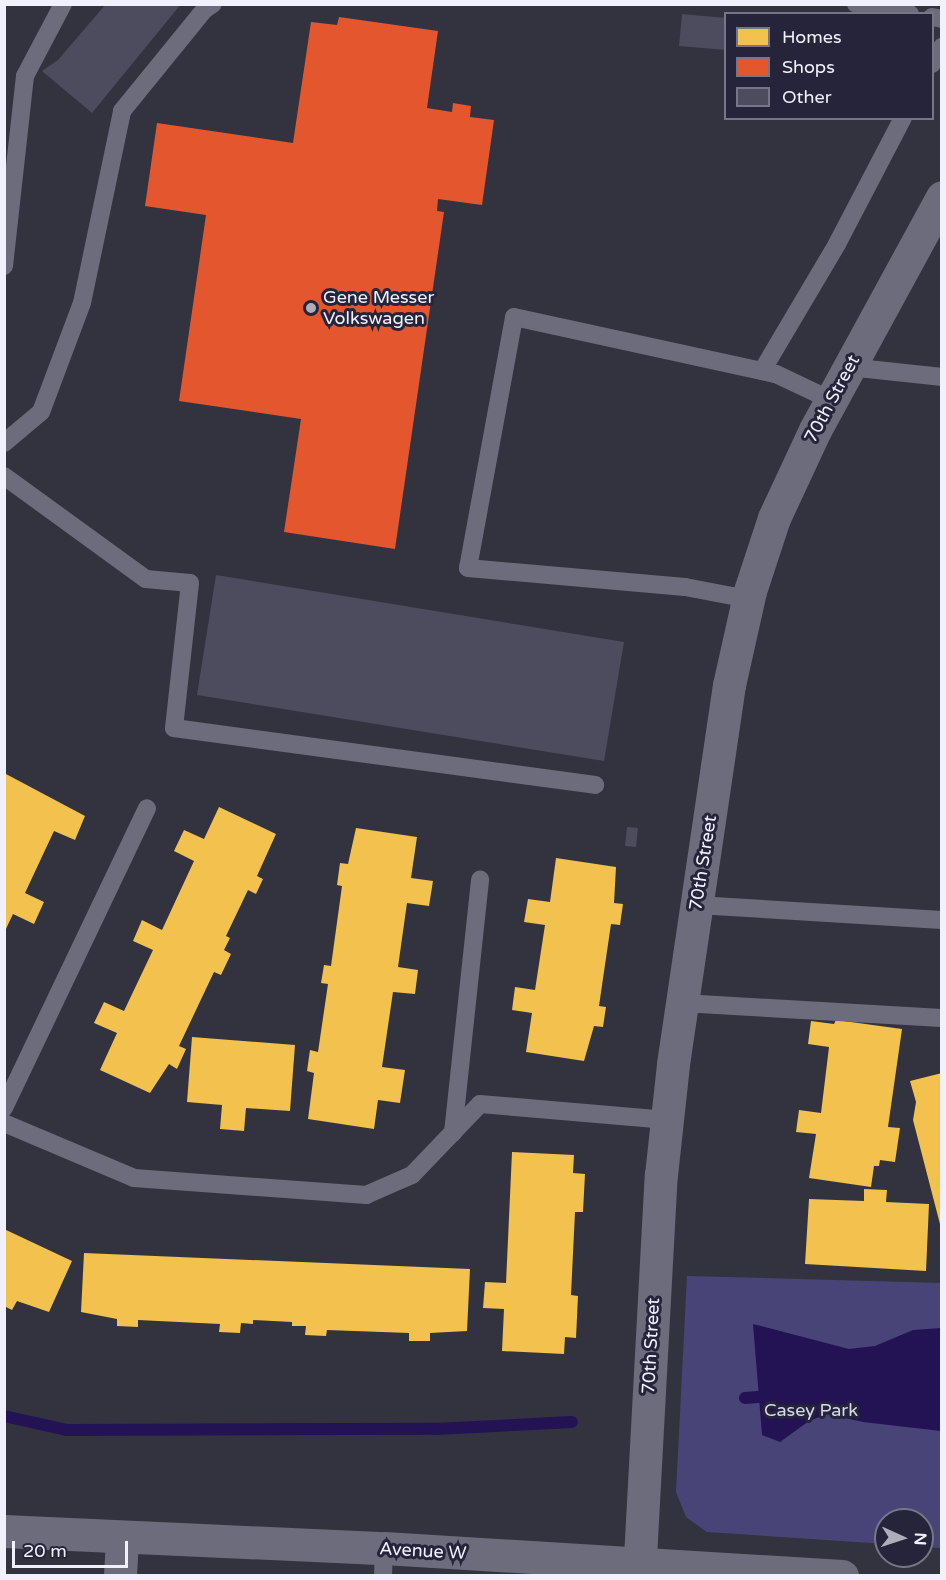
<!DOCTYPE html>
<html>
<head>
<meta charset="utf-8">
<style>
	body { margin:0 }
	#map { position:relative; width:946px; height:1580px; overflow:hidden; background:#33333f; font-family:"Varela Round",sans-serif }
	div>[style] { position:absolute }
	.green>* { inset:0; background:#494478 }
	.water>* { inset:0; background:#231354 }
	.homes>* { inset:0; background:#f2c14e }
	.shops>* { inset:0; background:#e4572e }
	.stream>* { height:12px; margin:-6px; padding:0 6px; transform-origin:6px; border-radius:6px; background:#231354 }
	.building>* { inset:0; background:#4d4b5e }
	.service>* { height:18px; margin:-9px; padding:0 9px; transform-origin:9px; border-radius:9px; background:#6d6c7c }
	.minor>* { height:33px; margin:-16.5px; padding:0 16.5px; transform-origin:16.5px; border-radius:16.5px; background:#6d6c7c }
	.dots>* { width:16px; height:16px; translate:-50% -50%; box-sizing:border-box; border:3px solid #25243a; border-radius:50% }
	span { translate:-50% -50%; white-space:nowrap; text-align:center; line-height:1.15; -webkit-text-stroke:6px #25243a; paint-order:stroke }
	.poi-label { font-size:18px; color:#f1f1fd }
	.left { translate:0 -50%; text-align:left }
	.street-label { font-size:18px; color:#f1f1fd }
	.park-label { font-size:18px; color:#d8d8ed }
	.frame { position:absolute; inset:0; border:6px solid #f1f1fd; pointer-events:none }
	.legend { position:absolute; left:724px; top:12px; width:210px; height:108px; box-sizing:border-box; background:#25243a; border:2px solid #777688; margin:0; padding:8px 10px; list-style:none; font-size:18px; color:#f1f1fd }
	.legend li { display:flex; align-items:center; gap:12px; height:30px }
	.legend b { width:30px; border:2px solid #777688 }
	.north { position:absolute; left:874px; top:1508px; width:60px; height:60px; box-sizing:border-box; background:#25243a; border:2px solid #777688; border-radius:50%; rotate:93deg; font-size:16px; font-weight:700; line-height:24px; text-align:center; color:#f1f1fd }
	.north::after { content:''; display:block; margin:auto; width:21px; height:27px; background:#aeaeba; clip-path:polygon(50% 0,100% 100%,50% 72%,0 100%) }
	.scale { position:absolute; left:12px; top:1541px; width:116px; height:27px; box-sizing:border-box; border:3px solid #f1f1fd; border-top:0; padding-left:8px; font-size:18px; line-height:21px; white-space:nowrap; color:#f1f1fd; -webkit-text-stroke:4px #25243a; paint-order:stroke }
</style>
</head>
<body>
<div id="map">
	<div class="green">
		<div style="clip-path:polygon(687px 1276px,941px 1283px,941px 1548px,922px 1547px,922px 1520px,886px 1520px,886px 1544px,707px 1532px,686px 1517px,676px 1492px)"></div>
	</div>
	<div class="water">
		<div style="clip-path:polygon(753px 1324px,849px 1349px,875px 1346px,913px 1330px,941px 1328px,941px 1431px,863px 1422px,827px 1414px,809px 1421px,780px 1442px,762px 1435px)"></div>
	</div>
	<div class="homes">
		<div style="clip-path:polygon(6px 774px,85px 816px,75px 840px,54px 831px,25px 893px,44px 902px,34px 924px,13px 914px,5px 931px)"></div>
		<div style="clip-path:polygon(219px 807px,276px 834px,257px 876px,263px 879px,256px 894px,248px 890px,226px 936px,230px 938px,224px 950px,231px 954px,221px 975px,214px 972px,179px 1046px,186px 1049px,177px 1069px,169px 1064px,150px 1093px,100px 1070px,117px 1033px,94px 1023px,104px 1002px,124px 1011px,153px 950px,133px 941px,142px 920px,162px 930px,194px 861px,174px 851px,184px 830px,204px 839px)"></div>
		<div style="clip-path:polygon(356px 828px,417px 837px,411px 878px,433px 881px,429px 906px,407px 903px,398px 967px,418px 970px,415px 994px,393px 992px,382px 1067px,405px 1070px,400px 1103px,378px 1100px,374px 1129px,308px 1119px,314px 1073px,307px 1071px,310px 1050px,318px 1052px,328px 984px,321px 983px,324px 965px,331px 966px,342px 886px,337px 885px,340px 863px,348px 864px)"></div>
		<div style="clip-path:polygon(556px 858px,616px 867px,614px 903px,623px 904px,620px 925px,611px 924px,599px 1006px,606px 1007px,603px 1027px,594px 1026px,584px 1061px,526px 1052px,532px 1013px,512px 1010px,515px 987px,535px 990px,545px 925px,524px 922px,528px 899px,550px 902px)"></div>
		<div style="clip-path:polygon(836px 1020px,902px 1029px,888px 1127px,900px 1128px,895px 1162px,880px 1160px,879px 1166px,874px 1166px,871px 1187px,809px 1178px,816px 1134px,796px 1132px,799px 1110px,821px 1113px,829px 1047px,808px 1044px,811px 1021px,834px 1024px)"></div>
		<div style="clip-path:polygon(192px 1037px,295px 1045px,290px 1111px,246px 1108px,244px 1131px,220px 1129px,222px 1105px,187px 1102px)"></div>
		<div style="clip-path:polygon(942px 1073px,942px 1228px,941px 1228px,913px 1120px,916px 1102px,910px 1081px)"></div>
		<div style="clip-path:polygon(512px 1152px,574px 1155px,573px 1173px,585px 1174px,583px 1212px,575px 1212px,571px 1295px,578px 1296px,576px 1338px,565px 1337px,564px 1354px,502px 1351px,504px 1309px,483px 1308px,485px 1282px,506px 1283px)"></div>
		<div style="clip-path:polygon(864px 1189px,887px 1190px,886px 1202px,929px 1204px,926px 1271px,805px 1264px,809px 1199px,864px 1201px)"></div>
		<div style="clip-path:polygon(4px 1229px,72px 1261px,49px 1312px,17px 1301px,12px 1310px,4px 1306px)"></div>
		<div style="clip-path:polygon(84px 1253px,470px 1269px,467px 1331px,430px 1333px,430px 1341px,409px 1341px,409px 1333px,327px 1330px,326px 1336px,305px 1335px,306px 1326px,292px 1326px,292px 1322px,253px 1320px,253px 1324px,241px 1323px,240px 1333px,219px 1332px,220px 1324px,138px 1320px,138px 1327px,117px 1326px,117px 1319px,81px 1312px)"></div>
	</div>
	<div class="shops">
		<div style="clip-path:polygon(339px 17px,438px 31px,427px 108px,452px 112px,453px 103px,471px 106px,470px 117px,494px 120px,482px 205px,438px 199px,437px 211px,444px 212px,395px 549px,284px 532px,301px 419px,179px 401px,206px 215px,145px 206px,157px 123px,293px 143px,311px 22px,337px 25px)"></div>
	</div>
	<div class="stream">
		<div style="left:745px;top:1398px;width:13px;rotate:-4deg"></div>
		<div style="left:4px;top:1416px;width:65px;rotate:12.5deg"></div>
		<div style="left:67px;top:1430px;width:368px;rotate:-0.2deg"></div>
		<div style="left:435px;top:1429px;width:137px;rotate:-2.9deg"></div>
	</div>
	<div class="building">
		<div style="clip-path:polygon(106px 4px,181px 4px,92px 113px,42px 71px,58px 60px)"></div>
		<div style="clip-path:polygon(682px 14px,726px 18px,726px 50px,679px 46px)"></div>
		<div style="clip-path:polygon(216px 575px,624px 642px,604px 761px,197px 695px)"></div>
		<div style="clip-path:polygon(627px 827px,638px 828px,636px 847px,625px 846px)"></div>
	</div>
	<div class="service">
		<div style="left:856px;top:4px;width:55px;rotate:10.5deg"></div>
		<div style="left:932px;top:17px;width:10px;rotate:11deg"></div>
		<div style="left:932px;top:64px;width:20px;rotate:-60deg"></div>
		<div style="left:4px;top:266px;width:191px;rotate:-83.7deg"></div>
		<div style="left:25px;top:76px;width:81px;rotate:-62.2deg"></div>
		<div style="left:849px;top:367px;width:94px;rotate:6.1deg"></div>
		<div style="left:762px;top:371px;width:147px;rotate:-59.4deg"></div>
		<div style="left:837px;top:244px;width:142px;rotate:-62.4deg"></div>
		<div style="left:4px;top:443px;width:48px;rotate:-40deg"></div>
		<div style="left:41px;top:412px;width:116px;rotate:-69.4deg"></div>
		<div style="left:82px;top:303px;width:196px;rotate:-78.2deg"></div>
		<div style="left:122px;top:111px;width:132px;rotate:-50.9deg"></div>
		<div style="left:205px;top:9px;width:9px;rotate:-32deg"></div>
		<div style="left:4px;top:476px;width:175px;rotate:36deg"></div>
		<div style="left:146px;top:579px;width:44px;rotate:5.2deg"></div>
		<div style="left:190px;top:583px;width:146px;rotate:96.3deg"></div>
		<div style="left:174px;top:728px;width:425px;rotate:7.7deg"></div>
		<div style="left:748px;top:599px;width:64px;rotate:-169.2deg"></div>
		<div style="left:685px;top:587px;width:218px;rotate:-175deg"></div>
		<div style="left:468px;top:568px;width:255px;rotate:-79.6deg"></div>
		<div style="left:514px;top:317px;width:268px;rotate:12.3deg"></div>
		<div style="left:776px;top:374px;width:61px;rotate:25.3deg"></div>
		<div style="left:697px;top:905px;width:245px;rotate:3.5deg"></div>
		<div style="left:682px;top:1003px;width:260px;rotate:3.3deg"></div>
		<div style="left:4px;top:1108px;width:332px;rotate:-64.5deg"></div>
		<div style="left:4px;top:1123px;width:141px;rotate:22.9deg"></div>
		<div style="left:134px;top:1178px;width:233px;rotate:4.2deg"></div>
		<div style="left:366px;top:1195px;width:50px;rotate:-23.5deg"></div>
		<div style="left:412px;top:1175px;width:98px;rotate:-46.2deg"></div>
		<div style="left:480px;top:1104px;width:188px;rotate:4.9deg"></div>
		<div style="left:453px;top:1133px;width:255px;rotate:-83.9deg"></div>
		<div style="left:383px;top:1576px;width:28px;rotate:-88deg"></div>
	</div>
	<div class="minor">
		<div style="left:4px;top:1531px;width:380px;rotate:2.6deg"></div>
		<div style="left:384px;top:1548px;width:459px;rotate:3.5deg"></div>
		<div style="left:120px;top:1576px;width:38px;rotate:-87deg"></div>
		<div style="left:639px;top:1576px;width:402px;rotate:-86.9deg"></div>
		<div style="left:661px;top:1175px;width:112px;rotate:-83.8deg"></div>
		<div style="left:673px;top:1064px;width:383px;rotate:-81.6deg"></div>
		<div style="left:729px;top:685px;width:96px;rotate:-77.4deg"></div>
		<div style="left:750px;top:591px;width:77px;rotate:-71.8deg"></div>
		<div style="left:774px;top:518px;width:97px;rotate:-65deg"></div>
		<div style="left:815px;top:430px;width:265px;rotate:-61.4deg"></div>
	</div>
	<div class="dots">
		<div style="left:311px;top:308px;background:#aeaeba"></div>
	</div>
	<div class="poi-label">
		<span class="left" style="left:323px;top:308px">Gene Messer<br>Volkswagen</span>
	</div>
	<div class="street-label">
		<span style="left:832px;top:399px;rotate:-62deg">70th Street</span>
		<span style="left:703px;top:863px;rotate:-81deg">70th Street</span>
		<span style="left:651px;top:1346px;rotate:-87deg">70th Street</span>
		<span style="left:423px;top:1551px;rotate:3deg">Avenue W</span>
	</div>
	<div class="park-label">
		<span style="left:811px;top:1410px">Casey Park</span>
	</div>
	<div class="frame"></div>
	<ul class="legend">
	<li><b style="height:16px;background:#f2c14e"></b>Homes</li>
	<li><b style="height:16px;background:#e4572e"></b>Shops</li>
	<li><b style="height:16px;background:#4d4b5e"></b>Other</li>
	</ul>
	<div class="north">N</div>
	<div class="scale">20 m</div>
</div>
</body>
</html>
